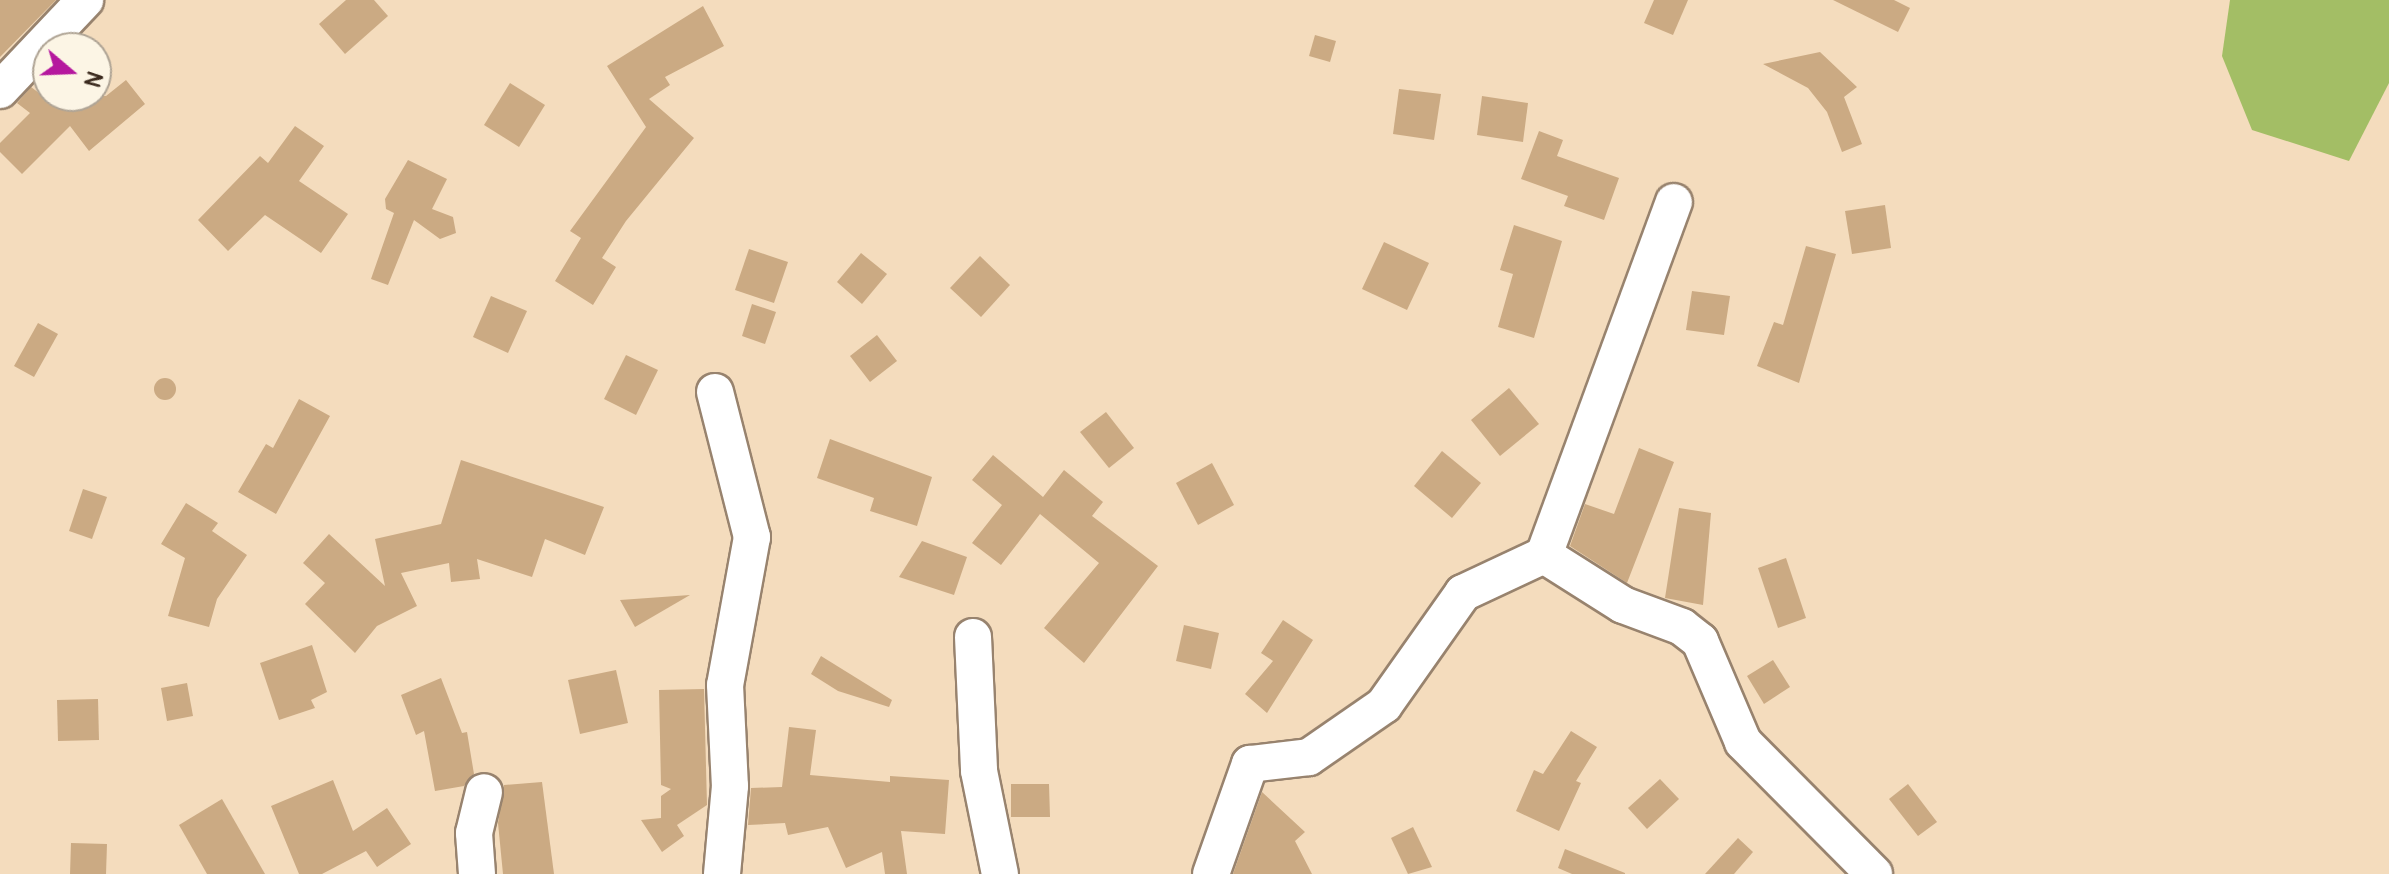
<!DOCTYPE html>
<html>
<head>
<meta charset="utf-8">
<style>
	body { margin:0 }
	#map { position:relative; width:2389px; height:874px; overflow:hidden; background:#f4dcbd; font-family:Pangolin,sans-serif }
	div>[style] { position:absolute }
	.green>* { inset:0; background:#a3be65 }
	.building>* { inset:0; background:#cbaa83 }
	.round { border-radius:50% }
	.roads { filter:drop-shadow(2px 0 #98836e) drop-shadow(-2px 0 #98836e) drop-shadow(0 2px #98836e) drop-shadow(0 -2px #98836e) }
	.minor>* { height:36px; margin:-18px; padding:0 18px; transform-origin:18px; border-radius:18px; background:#fff }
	span { translate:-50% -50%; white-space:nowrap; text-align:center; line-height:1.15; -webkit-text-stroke:6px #fcf5e5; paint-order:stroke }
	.north { position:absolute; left:32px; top:32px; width:80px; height:80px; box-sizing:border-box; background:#fcf5e5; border:2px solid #afa495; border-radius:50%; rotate:109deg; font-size:22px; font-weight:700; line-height:32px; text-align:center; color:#3b2a1e }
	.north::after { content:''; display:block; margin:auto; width:28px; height:36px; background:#b5179e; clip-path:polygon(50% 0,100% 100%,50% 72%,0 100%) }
</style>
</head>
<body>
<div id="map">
	<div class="green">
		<div style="clip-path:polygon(2230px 0,2389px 0,2389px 83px,2349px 161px,2252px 130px,2222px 56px)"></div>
	</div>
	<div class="building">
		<div style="clip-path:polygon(0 0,56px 0,0 57px)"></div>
		<div style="clip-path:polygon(346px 0,374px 0,388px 16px,345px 54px,319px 24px)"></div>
		<div style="clip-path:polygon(1654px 0,1688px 0,1673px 35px,1644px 23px)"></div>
		<div style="clip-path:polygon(1833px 0,1894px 0,1910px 8px,1898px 32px)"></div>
		<div style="clip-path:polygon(703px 6px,724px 46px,665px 77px,670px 85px,649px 99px,694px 138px,626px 221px,602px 258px,616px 267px,593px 305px,555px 281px,581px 238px,570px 231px,646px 127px,607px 66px)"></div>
		<div style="clip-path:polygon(1315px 35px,1336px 41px,1330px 62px,1309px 56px)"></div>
		<div style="clip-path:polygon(1820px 52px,1857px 87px,1844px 97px,1862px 144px,1842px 152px,1827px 112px,1808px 88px,1763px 64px)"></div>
		<div style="clip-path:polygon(126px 80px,145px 104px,89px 151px,70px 126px,22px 174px,0 152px,0 143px,30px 113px,17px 103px,31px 87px,43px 96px,106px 96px)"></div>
		<div style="clip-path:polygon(510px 83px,545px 105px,519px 147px,484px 125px)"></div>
		<div style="clip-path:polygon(1399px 89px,1441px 94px,1434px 140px,1393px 134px)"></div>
		<div style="clip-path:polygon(1482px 96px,1528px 103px,1523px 142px,1477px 135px)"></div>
		<div style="clip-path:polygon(295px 126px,324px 146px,299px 181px,348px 214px,321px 253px,265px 215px,228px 251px,198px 220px,260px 156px,268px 163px)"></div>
		<div style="clip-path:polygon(1539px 131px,1563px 140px,1557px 156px,1619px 178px,1604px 220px,1564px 206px,1568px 196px,1521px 179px)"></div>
		<div style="clip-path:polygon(408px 160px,447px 179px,432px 209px,453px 217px,456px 233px,440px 239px,414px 220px,388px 285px,371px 279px,394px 213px,386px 209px,385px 199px)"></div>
		<div style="clip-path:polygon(1885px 205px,1891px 248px,1852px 254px,1845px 211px)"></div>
		<div style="clip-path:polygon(1514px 225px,1562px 241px,1534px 338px,1498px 327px,1513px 274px,1500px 270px)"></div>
		<div style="clip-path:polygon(1384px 242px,1429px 263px,1407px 310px,1362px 289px)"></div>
		<div style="clip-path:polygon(1806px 246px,1836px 254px,1799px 383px,1757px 366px,1774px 322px,1783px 325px)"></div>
		<div style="clip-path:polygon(749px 249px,788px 262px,774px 303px,735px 290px)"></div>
		<div style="clip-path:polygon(861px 253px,887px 274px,862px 304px,837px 282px)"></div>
		<div style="clip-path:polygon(980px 256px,1010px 285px,981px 317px,950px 288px)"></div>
		<div style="clip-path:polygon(1692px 291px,1730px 296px,1724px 335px,1686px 330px)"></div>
		<div style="clip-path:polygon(491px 296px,527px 311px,508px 353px,473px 337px)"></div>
		<div style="clip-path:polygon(752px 304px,776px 312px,765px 344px,742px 336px)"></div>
		<div style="clip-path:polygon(38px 323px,58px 334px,34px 377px,14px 366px)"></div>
		<div style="clip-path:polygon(877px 335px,897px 361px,870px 382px,850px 356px)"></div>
		<div style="clip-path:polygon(626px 355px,658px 370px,636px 415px,604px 399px)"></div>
		<div class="round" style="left:154px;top:378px;width:22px;height:22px"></div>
		<div style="clip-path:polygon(1509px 388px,1539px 424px,1500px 456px,1471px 420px)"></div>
		<div style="clip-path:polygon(299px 399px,330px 416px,276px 514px,238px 492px,266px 444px,273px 448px)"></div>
		<div style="clip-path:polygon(1106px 412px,1134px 448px,1109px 468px,1080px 432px)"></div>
		<div style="clip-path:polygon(830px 439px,932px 477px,917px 526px,870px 511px,874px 498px,817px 478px)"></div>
		<div style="clip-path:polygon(1639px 448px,1674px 462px,1627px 583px,1570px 546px,1585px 504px,1614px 514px)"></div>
		<div style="clip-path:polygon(1442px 451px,1481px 483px,1452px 518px,1414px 486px)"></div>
		<div style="clip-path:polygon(993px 455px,1043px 497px,1064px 470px,1103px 502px,1092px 516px,1158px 566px,1084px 663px,1044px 628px,1099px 563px,1040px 514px,1001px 565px,972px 543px,1002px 505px,972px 480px)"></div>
		<div style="clip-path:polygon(461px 460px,604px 507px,585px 555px,545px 539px,532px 577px,477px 559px,480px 579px,451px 582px,449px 563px,401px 573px,417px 606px,377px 626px,355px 653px,305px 604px,325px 583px,303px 563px,329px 534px,385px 586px,375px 539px,441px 524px)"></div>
		<div style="clip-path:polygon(1212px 463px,1234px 505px,1198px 525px,1176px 483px)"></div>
		<div style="clip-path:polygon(83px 489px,107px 497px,92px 539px,69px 531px)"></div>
		<div style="clip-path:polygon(186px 503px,218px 523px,212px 531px,247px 555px,217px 599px,209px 627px,168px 616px,185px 558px,161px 544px)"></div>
		<div style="clip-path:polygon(1679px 508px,1711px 513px,1703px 605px,1665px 598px)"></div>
		<div style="clip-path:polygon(922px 541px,967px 557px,954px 595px,899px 577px)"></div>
		<div style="clip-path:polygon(1786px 558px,1806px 618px,1778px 628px,1758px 568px)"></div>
		<div style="clip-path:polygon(690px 595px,635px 627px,620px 600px)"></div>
		<div style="clip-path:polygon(1283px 620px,1313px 640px,1267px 713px,1245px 694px,1273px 661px,1261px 653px)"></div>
		<div style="clip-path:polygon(1184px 625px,1219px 633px,1211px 669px,1176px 661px)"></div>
		<div style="clip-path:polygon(312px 645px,327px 692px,311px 700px,315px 708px,279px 720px,260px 663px)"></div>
		<div style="clip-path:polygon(821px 656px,892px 700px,889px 707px,838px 691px,811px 674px)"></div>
		<div style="clip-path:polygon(1773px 660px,1790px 687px,1764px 704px,1747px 676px)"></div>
		<div style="clip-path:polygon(616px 670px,628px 723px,580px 734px,568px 680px)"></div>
		<div style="clip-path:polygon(441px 678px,462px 733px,467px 732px,474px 774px,464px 786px,435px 791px,424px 731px,416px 735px,401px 695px)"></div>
		<div style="clip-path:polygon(187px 683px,193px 716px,167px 721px,161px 688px)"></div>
		<div style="clip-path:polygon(704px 689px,707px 805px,677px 825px,684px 836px,662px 852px,641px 820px,661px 818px,661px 796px,671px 789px,661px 785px,659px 690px)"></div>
		<div style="clip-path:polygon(98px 699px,99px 740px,58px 741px,57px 700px)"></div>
		<div style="clip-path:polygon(789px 727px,816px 730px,810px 775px,890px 782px,890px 776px,949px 780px,945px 834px,901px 831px,907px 874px,885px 874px,882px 852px,846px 868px,828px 827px,788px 835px,785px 823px,748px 825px,751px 788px,782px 787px)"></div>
		<div style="clip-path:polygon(1571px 731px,1597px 747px,1576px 781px,1581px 783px,1559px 831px,1516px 811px,1534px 770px,1543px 774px)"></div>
		<div style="clip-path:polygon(1660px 779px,1679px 799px,1647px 829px,1628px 808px)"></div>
		<div style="clip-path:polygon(333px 780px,353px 831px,387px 808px,411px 844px,377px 867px,366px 851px,322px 874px,299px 874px,271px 806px)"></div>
		<div style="clip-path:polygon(542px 782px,554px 874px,503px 874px,498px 823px,504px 785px)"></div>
		<div style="clip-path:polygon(1011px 784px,1049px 784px,1050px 817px,1011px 817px)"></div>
		<div style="clip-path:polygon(1908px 784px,1937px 822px,1918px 836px,1889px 799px)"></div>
		<div style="clip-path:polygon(1262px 792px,1305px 832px,1295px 841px,1312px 874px,1233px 874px)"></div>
		<div style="clip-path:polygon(222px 799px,265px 874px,207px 874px,179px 825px)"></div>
		<div style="clip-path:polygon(1413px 827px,1432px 867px,1408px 874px,1391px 838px)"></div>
		<div style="clip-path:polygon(1738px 838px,1753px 852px,1734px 874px,1705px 874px)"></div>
		<div style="clip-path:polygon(71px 843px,107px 844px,106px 874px,70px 874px)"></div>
		<div style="clip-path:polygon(1565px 849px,1625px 873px,1625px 874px,1572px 874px,1558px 868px)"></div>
	</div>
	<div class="roads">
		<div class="minor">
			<div style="left:0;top:90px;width:124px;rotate:-46.6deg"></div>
			<div style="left:715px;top:392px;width:150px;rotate:75.7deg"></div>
			<div style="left:752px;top:537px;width:150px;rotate:100.3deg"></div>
			<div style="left:725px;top:685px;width:101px;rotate:87.2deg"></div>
			<div style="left:730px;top:786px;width:88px;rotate:95.2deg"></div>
			<div style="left:1544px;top:555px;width:376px;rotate:-69.8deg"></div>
			<div style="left:973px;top:637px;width:134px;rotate:87.4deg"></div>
			<div style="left:979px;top:771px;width:105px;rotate:78.5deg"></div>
			<div style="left:477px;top:874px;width:41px;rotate:-94.2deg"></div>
			<div style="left:474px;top:833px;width:42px;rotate:-76.3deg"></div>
			<div style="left:1211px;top:874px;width:117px;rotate:-70.5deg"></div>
			<div style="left:1250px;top:764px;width:59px;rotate:-6.8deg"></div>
			<div style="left:1309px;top:757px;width:91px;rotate:-34.7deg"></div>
			<div style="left:1384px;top:705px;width:137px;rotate:-54.8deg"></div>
			<div style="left:1463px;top:593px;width:89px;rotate:-25.1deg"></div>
			<div style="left:1544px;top:555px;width:93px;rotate:32.3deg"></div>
			<div style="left:1623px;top:605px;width:63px;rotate:20.4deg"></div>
			<div style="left:1682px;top:627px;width:23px;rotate:38deg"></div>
			<div style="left:1700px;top:641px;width:110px;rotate:66.9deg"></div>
			<div style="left:1743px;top:742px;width:186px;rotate:45.2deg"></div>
		</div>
	</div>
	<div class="north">N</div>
</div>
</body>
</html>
